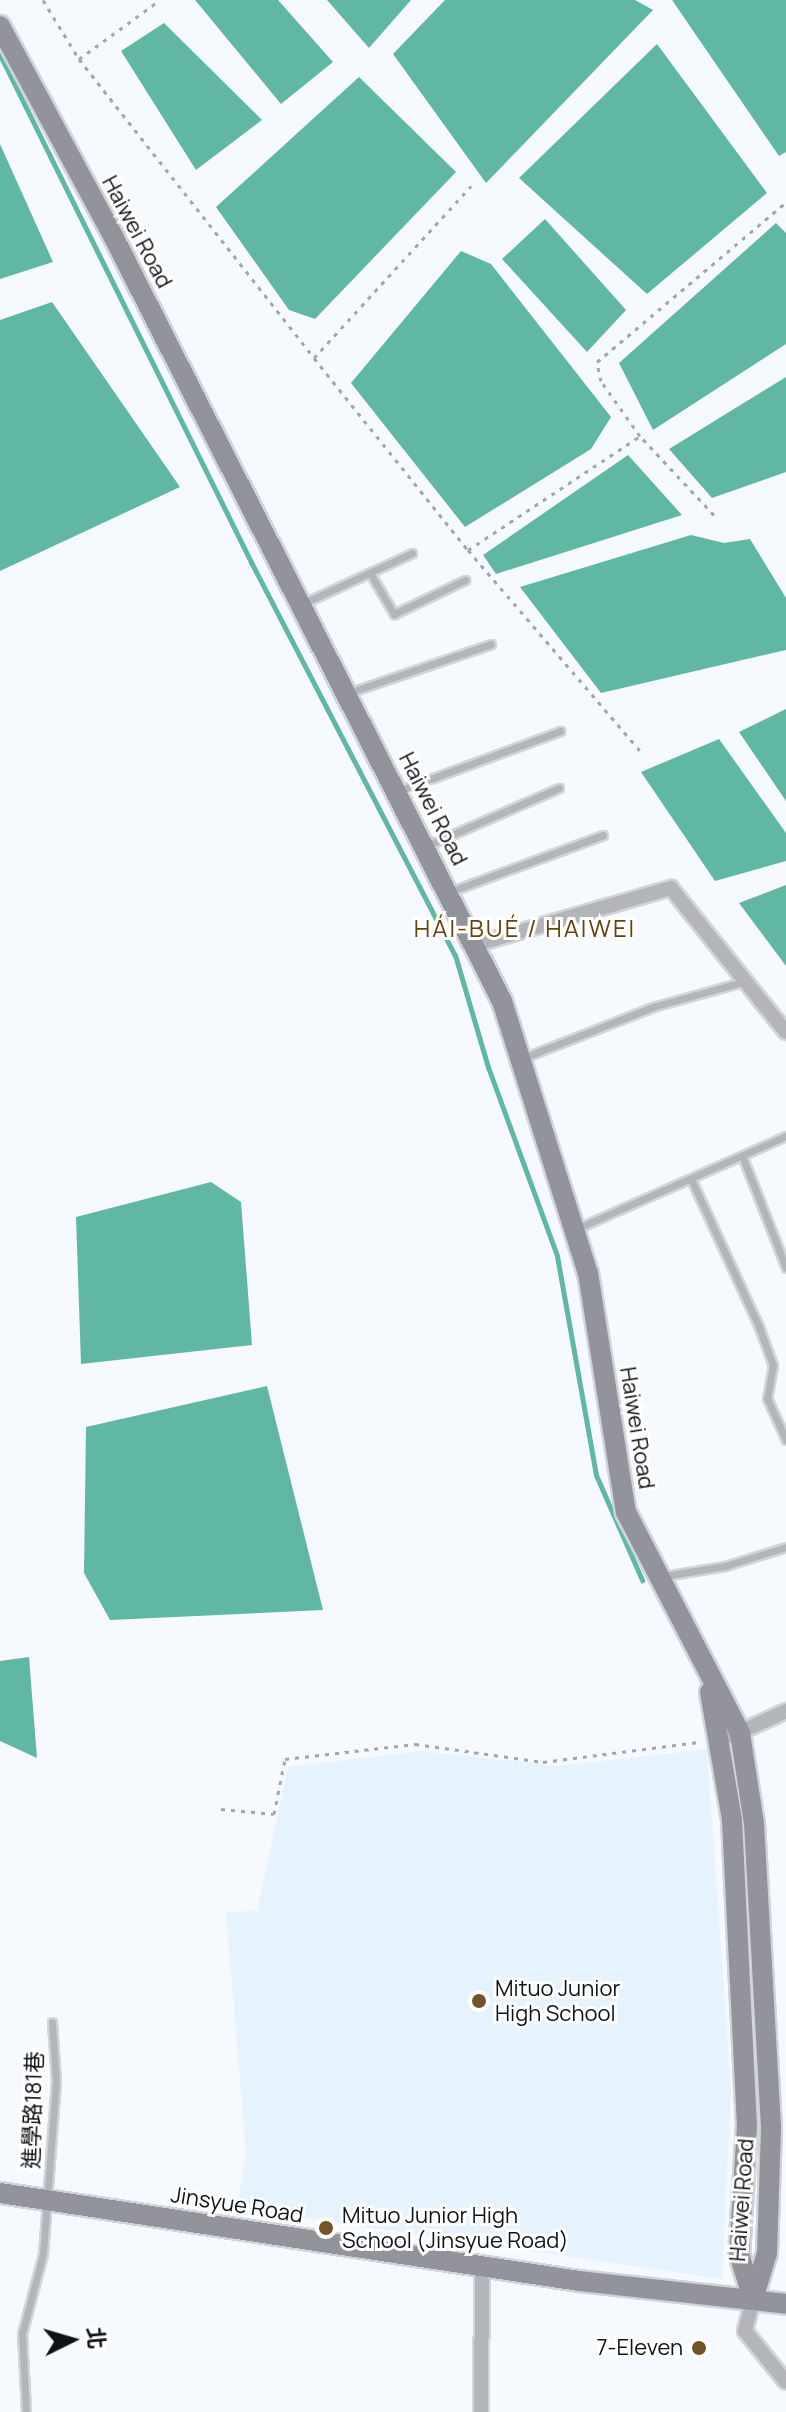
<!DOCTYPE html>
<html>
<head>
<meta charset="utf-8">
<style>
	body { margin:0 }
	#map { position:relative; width:786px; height:2412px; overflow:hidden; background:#f6fafe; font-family:Manrope,"Noto Sans TC",sans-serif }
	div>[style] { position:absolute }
	.built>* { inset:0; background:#e6f3fe }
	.water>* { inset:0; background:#61b8a2 }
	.stream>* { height:5px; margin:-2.5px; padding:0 2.5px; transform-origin:2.5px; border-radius:2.5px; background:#61b8a2 }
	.path>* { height:3px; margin-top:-1.5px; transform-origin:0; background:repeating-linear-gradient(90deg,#a3a6aa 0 4px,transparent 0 10px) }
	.roads { filter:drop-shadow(2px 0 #d1d5d9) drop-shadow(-2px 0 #d1d5d9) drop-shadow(0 2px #d1d5d9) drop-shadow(0 -2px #d1d5d9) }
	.lane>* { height:7px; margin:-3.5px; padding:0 3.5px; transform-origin:3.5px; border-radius:3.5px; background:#b4b5ba }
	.street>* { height:14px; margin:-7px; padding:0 7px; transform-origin:7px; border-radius:7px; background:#b4b5ba }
	.secondary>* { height:20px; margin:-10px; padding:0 10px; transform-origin:10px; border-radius:10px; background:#92939b }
	.dots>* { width:22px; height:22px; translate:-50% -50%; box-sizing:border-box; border:4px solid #fff; border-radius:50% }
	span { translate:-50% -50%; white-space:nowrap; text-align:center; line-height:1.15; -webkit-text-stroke:6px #fff; paint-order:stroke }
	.street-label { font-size:22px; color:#101316 }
	.poi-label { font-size:22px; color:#101316 }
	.left { translate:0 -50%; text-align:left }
	.right { translate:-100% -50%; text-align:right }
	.neighbourhood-label { font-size:24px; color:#64440d; letter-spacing:2px }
	.north { position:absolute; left:32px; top:2300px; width:80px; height:80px; -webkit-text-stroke:6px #fff; paint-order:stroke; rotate:85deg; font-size:22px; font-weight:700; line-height:32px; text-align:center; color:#101316 }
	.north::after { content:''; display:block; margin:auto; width:28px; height:36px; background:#101316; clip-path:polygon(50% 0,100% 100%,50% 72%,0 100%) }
</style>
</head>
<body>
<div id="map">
	<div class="built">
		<div style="clip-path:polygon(707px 1749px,731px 2090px,722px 2279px,237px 2208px,246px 2152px,226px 1912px,257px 1911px,288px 1767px,420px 1751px,558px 1766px)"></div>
	</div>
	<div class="water">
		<div style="clip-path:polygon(195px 0,278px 0,333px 62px,281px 104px)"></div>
		<div style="clip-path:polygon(327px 0,411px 0,369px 48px)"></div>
		<div style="clip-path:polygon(445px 0,635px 0,653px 10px,486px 183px,393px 54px)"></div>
		<div style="clip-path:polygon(672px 0,786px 0,786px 152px,779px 156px)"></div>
		<div style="clip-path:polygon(164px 23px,262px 120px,196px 170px,121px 51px)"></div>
		<div style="clip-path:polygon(657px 44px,767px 193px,647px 294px,519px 178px)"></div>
		<div style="clip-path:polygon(359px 77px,456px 172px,315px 319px,289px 310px,216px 207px)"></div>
		<div style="clip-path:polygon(0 144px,53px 262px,0 279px)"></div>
		<div style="clip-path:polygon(545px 219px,626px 310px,587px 352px,502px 259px)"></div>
		<div style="clip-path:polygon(776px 223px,786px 233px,786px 344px,653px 430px,619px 363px)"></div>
		<div style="clip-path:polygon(461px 251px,491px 264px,611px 417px,591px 449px,465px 527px,351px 383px)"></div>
		<div style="clip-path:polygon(52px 302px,180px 487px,0 571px,0 320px)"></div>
		<div style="clip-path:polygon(786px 377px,786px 472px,712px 498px,669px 449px)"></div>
		<div style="clip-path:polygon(628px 455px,682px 515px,496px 574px,483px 555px)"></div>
		<div style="clip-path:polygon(691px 535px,724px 543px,750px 539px,786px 598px,786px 650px,601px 693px,520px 587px)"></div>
		<div style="clip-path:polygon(786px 709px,786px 801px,739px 732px)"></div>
		<div style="clip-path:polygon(719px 739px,786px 833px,786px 861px,715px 881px,641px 772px)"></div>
		<div style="clip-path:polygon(786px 885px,786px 966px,739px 903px)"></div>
		<div style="clip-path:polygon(211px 1182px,241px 1202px,252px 1345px,81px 1364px,76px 1217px)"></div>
		<div style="clip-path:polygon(267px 1386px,323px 1610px,110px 1620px,84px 1573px,86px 1427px)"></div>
		<div style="clip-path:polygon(29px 1657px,37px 1758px,0 1741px,0 1661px)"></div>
	</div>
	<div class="stream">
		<div style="left:0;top:55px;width:566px;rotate:63.66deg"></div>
		<div style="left:251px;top:562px;width:443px;rotate:62.6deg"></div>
		<div style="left:455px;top:955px;width:117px;rotate:73.6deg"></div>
		<div style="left:488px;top:1067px;width:201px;rotate:69.9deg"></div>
		<div style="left:557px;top:1256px;width:222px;rotate:79.9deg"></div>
		<div style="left:596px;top:1475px;width:115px;rotate:66.3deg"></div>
	</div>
	<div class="path">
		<div style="left:43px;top:0;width:69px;rotate:58.6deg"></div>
		<div style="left:79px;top:59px;width:380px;rotate:51.8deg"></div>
		<div style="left:314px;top:358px;width:246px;rotate:51.3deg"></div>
		<div style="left:468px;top:550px;width:270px;rotate:49.4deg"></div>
		<div style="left:79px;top:59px;width:100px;rotate:-36.1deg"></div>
		<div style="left:314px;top:358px;width:233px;rotate:-47.6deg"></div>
		<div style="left:714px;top:515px;width:108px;rotate:-133.1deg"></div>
		<div style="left:640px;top:436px;width:67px;rotate:-125.3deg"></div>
		<div style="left:601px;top:381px;width:19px;rotate:-102deg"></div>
		<div style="left:597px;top:362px;width:248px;rotate:-40.2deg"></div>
		<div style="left:468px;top:550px;width:206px;rotate:-33.5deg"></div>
		<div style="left:221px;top:1809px;width:53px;rotate:5.4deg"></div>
		<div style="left:274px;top:1814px;width:56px;rotate:-78.7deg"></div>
		<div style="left:285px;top:1759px;width:131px;rotate:-6.6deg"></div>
		<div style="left:415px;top:1744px;width:129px;rotate:8deg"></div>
		<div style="left:543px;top:1762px;width:157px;rotate:-7.3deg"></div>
	</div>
	<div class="roads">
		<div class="lane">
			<div style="left:370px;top:573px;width:48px;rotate:59.7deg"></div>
			<div style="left:394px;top:614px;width:79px;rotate:-25.6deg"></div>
			<div style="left:304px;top:603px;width:119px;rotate:-24.8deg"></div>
			<div style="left:348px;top:693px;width:151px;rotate:-18.9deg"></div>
			<div style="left:398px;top:791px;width:173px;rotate:-20.3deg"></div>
			<div style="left:426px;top:846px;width:145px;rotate:-23.6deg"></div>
			<div style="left:449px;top:892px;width:164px;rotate:-20.3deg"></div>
			<div style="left:523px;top:1058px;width:143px;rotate:-21.4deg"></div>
			<div style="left:656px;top:1006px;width:93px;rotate:-15.5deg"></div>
			<div style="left:743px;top:1158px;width:118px;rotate:68.6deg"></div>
			<div style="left:691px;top:1179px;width:163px;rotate:65.3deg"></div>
			<div style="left:759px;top:1327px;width:40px;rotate:69.8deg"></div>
			<div style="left:773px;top:1365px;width:34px;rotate:100deg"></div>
			<div style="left:767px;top:1398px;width:46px;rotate:65.7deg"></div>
			<div style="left:576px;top:1229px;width:230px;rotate:-23.9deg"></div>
			<div style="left:664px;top:1576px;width:62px;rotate:-9.3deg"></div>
			<div style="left:725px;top:1566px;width:64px;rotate:-17.3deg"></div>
			<div style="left:26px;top:2412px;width:78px;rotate:-92.9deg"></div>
			<div style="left:22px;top:2334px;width:83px;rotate:-75.3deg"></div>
			<div style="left:43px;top:2254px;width:173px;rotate:-85.7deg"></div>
			<div style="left:56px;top:2081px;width:59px;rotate:-93.9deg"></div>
		</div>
		<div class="street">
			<div style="left:477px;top:944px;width:202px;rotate:-16.1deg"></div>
			<div style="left:671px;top:888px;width:184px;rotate:51.4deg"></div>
			<div style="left:732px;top:1736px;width:60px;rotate:-24.8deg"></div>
			<div style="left:753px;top:2299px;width:33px;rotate:104deg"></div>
			<div style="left:745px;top:2331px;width:65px;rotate:51.2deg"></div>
			<div style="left:481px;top:2412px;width:146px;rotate:-89.6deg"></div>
		</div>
		<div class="secondary">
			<div style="left:0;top:26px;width:241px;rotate:61.7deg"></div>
			<div style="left:114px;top:238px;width:856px;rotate:63.05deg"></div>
			<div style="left:502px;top:1001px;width:285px;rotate:72.5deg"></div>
			<div style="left:588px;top:1273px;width:242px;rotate:81deg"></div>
			<div style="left:626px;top:1512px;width:249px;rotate:62.7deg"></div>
			<div style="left:740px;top:1733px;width:91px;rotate:81.2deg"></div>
			<div style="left:754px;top:1823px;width:305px;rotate:86.8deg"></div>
			<div style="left:771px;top:2128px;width:125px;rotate:91.8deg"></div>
			<div style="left:767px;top:2253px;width:48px;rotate:106.9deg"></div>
			<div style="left:710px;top:1692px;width:130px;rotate:80.2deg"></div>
			<div style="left:732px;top:1820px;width:305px;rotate:87.2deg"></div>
			<div style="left:747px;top:2125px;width:129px;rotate:93.5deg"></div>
			<div style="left:739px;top:2254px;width:47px;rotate:72.7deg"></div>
			<div style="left:0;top:2193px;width:586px;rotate:8.64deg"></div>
			<div style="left:579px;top:2281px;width:208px;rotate:6.3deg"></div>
		</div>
	</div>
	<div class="dots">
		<div style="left:479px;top:2001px;background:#715427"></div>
		<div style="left:326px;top:2228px;background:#715427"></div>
		<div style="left:699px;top:2348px;background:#715427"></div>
	</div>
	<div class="street-label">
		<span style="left:137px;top:232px;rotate:62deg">Haiwei Road</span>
		<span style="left:433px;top:809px;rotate:63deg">Haiwei Road</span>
		<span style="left:637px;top:1428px;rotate:81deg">Haiwei Road</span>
		<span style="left:33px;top:2110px;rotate:-88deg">進學路181巷</span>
		<span style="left:742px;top:2200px;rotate:-86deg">Haiwei Road</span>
		<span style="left:237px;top:2205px;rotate:9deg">Jinsyue Road</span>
	</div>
	<div class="poi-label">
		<span class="left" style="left:495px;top:2001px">Mituo Junior<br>High School</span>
		<span class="left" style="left:342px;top:2228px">Mituo Junior High<br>School (Jinsyue Road)</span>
		<span class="right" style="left:683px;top:2348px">7-Eleven</span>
	</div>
	<div class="neighbourhood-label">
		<span style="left:525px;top:928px">HÁI-BUÉ / HAIWEI</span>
	</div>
	<div class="north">北</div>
</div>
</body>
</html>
